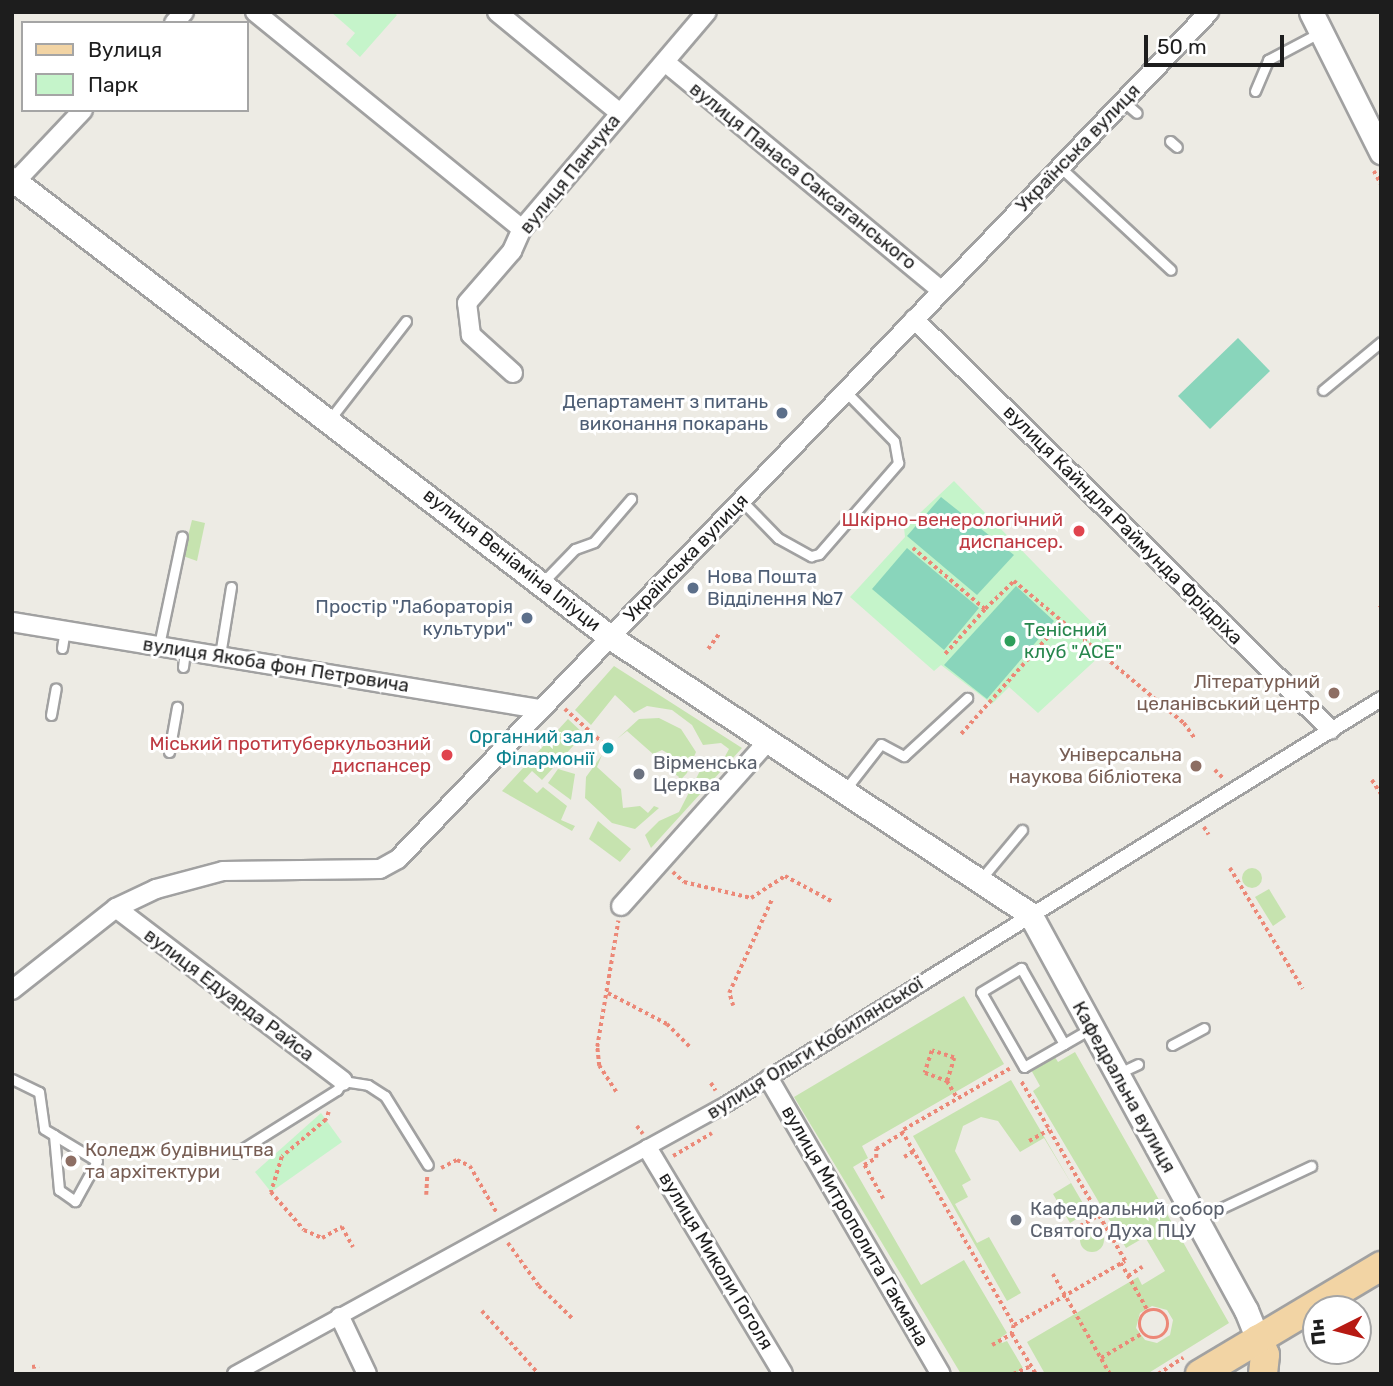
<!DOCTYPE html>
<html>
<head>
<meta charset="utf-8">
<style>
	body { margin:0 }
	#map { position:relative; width:1393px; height:1386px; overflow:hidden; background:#edebe4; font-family:Rubik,sans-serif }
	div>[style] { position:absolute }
	.grass>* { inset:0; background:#c6e3af }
	.round { border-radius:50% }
	.park>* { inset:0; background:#c5f4ca }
	.pitch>* { inset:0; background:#89d5bb }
	.path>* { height:3.5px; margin-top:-1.75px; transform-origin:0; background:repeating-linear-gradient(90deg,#ec8877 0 3.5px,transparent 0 7px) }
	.path>.ring { margin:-1.75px; padding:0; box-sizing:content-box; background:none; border:3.5px solid #ec8877; border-radius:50% }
	.roads { filter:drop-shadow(2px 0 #a1a1a1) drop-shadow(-2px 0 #a1a1a1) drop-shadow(0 2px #a1a1a1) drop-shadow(0 -2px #a1a1a1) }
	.service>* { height:9px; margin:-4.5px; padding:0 4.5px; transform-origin:4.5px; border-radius:4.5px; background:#fff }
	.pedestrian>* { height:14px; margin:-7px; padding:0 7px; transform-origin:7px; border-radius:7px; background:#fff }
	.minor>* { height:18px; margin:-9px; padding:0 9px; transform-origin:9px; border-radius:9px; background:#fff }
	.tertiary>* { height:23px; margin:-11.5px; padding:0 11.5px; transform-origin:11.5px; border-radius:11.5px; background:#fff }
	.primary>* { height:28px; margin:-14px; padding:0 14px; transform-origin:14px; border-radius:14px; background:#f2d4a4 }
	.dots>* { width:19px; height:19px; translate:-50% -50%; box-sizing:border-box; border:4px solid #fff; border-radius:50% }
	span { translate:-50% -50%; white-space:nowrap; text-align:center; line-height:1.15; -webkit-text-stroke:6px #fff; paint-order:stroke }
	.street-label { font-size:19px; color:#1d1d1d }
	.service-label { font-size:19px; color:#4e5e75 }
	.right { translate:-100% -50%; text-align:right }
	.left { translate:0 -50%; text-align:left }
	.health-label { font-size:19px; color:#be3a42 }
	.leisure-label { font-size:19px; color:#27864d }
	.education-label { font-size:19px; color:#785e54 }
	.culture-label { font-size:19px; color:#0d838f }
	.worship-label { font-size:19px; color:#5b616d }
	.frame { position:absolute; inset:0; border:14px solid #1d1d1d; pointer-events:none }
	.legend { position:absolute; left:21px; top:21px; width:228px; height:91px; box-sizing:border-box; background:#fff; border:2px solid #a5a5a5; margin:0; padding:9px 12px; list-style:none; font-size:21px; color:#1d1d1d }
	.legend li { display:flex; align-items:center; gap:14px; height:35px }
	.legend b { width:35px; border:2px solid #a5a5a5 }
	.north { position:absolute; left:1302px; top:1295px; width:70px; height:70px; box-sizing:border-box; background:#fff; border:2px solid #a5a5a5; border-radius:50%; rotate:264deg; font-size:19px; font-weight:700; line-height:28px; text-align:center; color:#1d1d1d }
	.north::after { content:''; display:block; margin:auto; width:24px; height:32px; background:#b71a13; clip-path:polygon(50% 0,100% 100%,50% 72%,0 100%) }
	.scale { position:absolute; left:1144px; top:35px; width:140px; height:32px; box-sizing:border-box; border:4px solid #1d1d1d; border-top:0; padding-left:9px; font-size:21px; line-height:24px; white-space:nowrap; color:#1d1d1d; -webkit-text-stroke:5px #fff; paint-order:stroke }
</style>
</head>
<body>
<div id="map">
	<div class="grass">
		<div style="clip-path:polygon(192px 520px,205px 523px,197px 561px,183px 556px)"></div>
		<div style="clip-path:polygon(614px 666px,742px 748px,651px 848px,645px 835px,659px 821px,679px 812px,705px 761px,722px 762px,729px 749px,721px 743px,703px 745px,692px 725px,672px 710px,647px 706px,634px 713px,615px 695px,591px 725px,575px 710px)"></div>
		<div style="clip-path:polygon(659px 718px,681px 729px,696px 752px,687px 773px,673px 788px,679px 777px,671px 771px,669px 754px,662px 750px,653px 754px,627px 731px,617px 739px,639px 719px)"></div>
		<div style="clip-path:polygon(568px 719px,584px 734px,542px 780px,532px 771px,523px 781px,537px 793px,543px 787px,567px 806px,561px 820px,575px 826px,572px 831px,502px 791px)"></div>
		<div style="clip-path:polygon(602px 755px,597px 767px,621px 789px,623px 808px,640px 806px,648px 813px,654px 806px,659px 808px,635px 829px,612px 823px,585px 798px,586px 777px)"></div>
		<div style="clip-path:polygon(558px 769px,575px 774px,571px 800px,548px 783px)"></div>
		<div style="clip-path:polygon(598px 821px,631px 849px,620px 862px,589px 839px)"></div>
		<div class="round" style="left:1242px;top:868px;width:20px;height:20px"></div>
		<div style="clip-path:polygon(1269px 889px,1286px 917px,1273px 926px,1255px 897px)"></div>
		<div style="clip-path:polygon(964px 996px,1004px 1064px,862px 1146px,868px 1158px,853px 1167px,921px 1285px,964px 1260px,1007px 1333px,999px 1339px,1002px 1343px,1007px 1341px,1023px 1368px,1015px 1374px,961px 1374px,794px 1097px)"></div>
		<div style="clip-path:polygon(evenodd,1075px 1052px,1229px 1323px,1147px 1374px,1045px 1374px,1027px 1342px,1138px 1277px,1142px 1285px,1165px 1271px,1145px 1237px,1126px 1248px,1033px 1091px,1040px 1086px,1030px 1068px,1053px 1054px,1058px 1062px,1075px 1052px,1152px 1306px,1167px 1310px,1173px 1320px,1170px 1335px,1157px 1343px,1145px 1340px,1136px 1328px,1140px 1313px,1152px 1306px)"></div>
		<div style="clip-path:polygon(1011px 1080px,1088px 1212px,1070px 1223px,1053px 1194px,1071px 1183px,1044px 1138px,1020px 1152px,998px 1121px,981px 1117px,963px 1126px,955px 1151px,971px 1180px,962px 1185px,968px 1197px,955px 1204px,977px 1243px,989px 1237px,1021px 1293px,1007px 1301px,913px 1136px)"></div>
		<div class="round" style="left:1080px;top:1228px;width:24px;height:24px"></div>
	</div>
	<div class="park">
		<div style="clip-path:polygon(331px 12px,393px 12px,397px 15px,360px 57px,346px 44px,355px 33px)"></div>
		<div style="clip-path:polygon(954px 481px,1113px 644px,1038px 713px,1009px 687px,992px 704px,941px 665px,934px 671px,850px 597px,905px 537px,904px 528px)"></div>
		<div style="clip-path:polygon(321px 1113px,342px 1142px,271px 1192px,255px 1172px)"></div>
	</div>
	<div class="pitch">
		<div style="clip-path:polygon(1238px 338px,1270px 371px,1210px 429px,1178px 396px)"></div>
		<div style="clip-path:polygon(941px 497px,1014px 555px,977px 595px,907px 536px)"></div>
		<div style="clip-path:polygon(907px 548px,979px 608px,944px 650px,872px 589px)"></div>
		<div style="clip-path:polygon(1016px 586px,1054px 621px,987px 699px,944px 665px)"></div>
	</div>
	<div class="path">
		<div style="left:1374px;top:171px;width:15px;rotate:62deg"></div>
		<div style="left:913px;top:548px;width:94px;rotate:40.3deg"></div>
		<div style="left:985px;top:609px;width:40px;rotate:-44deg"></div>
		<div style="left:1014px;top:581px;width:222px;rotate:39.9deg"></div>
		<div style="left:1184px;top:723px;width:19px;rotate:55deg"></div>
		<div style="left:1379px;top:605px;width:2px;rotate:27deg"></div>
		<div style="left:708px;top:649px;width:19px;rotate:-54deg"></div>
		<div style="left:945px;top:654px;width:60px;rotate:-48.4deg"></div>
		<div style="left:565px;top:709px;width:51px;rotate:41.8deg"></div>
		<div style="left:961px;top:734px;width:150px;rotate:-48.2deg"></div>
		<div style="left:1215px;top:770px;width:13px;rotate:45deg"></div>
		<div style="left:1372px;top:780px;width:17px;rotate:57deg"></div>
		<div style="left:1204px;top:827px;width:9px;rotate:58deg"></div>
		<div style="left:1230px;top:868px;width:141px;rotate:58.9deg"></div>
		<div style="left:673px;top:872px;width:15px;rotate:42deg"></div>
		<div style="left:684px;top:882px;width:69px;rotate:13.4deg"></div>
		<div style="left:751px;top:898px;width:40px;rotate:-32.9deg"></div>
		<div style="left:785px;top:876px;width:55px;rotate:28.4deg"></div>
		<div style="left:608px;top:993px;width:67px;rotate:27.7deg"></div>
		<div style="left:667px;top:1024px;width:35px;rotate:45deg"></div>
		<div style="left:733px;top:1006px;width:14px;rotate:-107deg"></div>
		<div style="left:729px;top:993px;width:103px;rotate:-65.4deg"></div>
		<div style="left:1010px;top:1069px;width:125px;rotate:150.1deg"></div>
		<div style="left:902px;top:1131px;width:224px;rotate:60deg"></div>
		<div style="left:1014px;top:1325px;width:9px;rotate:103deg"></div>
		<div style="left:1012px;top:1334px;width:47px;rotate:59deg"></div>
		<div style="left:947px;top:1081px;width:24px;rotate:-73deg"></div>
		<div style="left:954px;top:1058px;width:23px;rotate:-162deg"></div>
		<div style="left:932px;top:1051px;width:23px;rotate:108deg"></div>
		<div style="left:925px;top:1073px;width:23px;rotate:20deg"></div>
		<div style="left:947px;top:1081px;width:21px;rotate:59deg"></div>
		<div style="left:711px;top:1083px;width:9px;rotate:58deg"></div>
		<div style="left:616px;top:1092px;width:31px;rotate:-123deg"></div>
		<div style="left:599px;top:1066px;width:19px;rotate:-96deg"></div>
		<div style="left:597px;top:1047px;width:128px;rotate:-80.5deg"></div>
		<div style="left:329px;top:1112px;width:9px;rotate:111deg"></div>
		<div style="left:326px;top:1120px;width:57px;rotate:139.9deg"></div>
		<div style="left:282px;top:1157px;width:37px;rotate:107deg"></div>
		<div style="left:271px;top:1192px;width:50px;rotate:49deg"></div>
		<div style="left:304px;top:1230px;width:20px;rotate:24deg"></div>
		<div style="left:322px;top:1238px;width:23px;rotate:-29deg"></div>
		<div style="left:342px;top:1227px;width:23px;rotate:61deg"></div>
		<div style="left:637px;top:1126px;width:10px;rotate:53deg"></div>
		<div style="left:1029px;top:1141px;width:23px;rotate:-29deg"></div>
		<div style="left:673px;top:1156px;width:45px;rotate:-30.5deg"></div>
		<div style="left:904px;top:1157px;width:12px;rotate:-31deg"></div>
		<div style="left:441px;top:1168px;width:18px;rotate:-27deg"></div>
		<div style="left:457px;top:1160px;width:14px;rotate:25deg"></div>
		<div style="left:470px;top:1166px;width:54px;rotate:60.1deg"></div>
		<div style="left:426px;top:1195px;width:19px;rotate:-87deg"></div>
		<div style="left:883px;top:1199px;width:39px;rotate:-119deg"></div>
		<div style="left:864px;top:1165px;width:14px;rotate:-30deg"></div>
		<div style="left:876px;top:1158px;width:9px;rotate:-90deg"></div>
		<div style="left:876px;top:1149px;width:31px;rotate:-31deg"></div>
		<div style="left:1080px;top:1226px;width:22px;rotate:-30deg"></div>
		<div style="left:508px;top:1243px;width:53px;rotate:54.2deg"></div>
		<div style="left:539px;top:1286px;width:46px;rotate:44.1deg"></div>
		<div style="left:1121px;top:1263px;width:55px;rotate:60.6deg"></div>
		<div style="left:1053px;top:1274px;width:115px;rotate:60.3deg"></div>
		<div style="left:1128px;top:1276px;width:17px;rotate:-33deg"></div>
		<div class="ring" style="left:1140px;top:1310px;width:24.5px;height:24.5px"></div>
		<div style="left:482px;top:1311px;width:85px;rotate:47.9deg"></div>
		<div style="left:1014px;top:1325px;width:128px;rotate:-30deg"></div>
		<div style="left:1125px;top:1261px;width:209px;rotate:-120.1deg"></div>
		<div style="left:992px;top:1345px;width:23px;rotate:-29deg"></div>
		<div style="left:1101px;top:1358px;width:49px;rotate:-30.8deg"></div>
		<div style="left:32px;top:1367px;width:7px;rotate:-8deg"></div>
		<div style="left:1013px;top:1374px;width:20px;rotate:-24deg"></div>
		<div style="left:1158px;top:1374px;width:30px;rotate:-33deg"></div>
	</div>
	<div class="roads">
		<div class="service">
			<div style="left:1255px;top:91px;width:34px;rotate:-67deg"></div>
			<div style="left:1268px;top:60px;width:58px;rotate:-27.9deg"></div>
			<div style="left:1123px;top:101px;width:18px;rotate:41deg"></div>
			<div style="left:1170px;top:141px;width:9px;rotate:41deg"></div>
			<div style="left:1060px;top:167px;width:151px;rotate:42.9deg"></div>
			<div style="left:1323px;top:390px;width:75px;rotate:-39.6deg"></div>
			<div style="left:330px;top:419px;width:124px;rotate:-52.2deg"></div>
			<div style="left:741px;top:500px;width:53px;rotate:45.8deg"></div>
			<div style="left:778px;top:538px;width:38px;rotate:29deg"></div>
			<div style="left:811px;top:556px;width:8px;rotate:-14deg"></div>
			<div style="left:819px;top:554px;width:121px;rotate:-49deg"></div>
			<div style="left:898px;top:463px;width:22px;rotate:-100deg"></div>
			<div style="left:894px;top:441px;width:70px;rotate:-134.4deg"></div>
			<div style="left:543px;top:582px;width:46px;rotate:-45.9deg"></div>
			<div style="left:575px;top:549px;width:20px;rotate:-20deg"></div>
			<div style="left:594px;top:542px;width:57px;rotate:-49.3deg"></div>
			<div style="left:159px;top:645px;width:111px;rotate:-78.1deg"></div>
			<div style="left:62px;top:648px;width:18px;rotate:-81deg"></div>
			<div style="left:220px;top:655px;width:69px;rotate:-80.8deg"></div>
			<div style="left:183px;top:667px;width:17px;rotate:-83deg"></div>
			<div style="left:51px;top:715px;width:27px;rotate:-80deg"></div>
			<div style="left:169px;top:752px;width:46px;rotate:-79.9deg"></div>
			<div style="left:845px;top:790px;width:58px;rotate:-52deg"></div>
			<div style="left:881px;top:744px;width:26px;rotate:28deg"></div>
			<div style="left:904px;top:756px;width:86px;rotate:-42.6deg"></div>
			<div style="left:981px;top:879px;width:64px;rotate:-50.1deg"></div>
			<div style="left:1021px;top:968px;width:87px;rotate:60.5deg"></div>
			<div style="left:1064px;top:1044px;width:46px;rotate:150.1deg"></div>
			<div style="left:1024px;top:1067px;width:86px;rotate:-119.8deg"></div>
			<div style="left:981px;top:992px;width:47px;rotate:-31deg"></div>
			<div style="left:1064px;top:1044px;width:30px;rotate:-30deg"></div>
			<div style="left:1172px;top:1045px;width:36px;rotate:-28deg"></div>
			<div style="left:1119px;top:1073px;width:21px;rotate:-25deg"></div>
			<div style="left:12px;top:1079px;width:30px;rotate:26deg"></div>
			<div style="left:39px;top:1092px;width:37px;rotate:82deg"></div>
			<div style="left:44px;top:1129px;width:12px;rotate:31deg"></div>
			<div style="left:54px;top:1135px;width:50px;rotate:31.2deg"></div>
			<div style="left:97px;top:1161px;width:46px;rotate:118.8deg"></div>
			<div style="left:75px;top:1201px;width:19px;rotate:-145deg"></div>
			<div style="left:59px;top:1190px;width:55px;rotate:-95.2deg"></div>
			<div style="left:236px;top:1153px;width:119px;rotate:-32deg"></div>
			<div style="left:337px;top:1090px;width:11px;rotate:-56deg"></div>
			<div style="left:343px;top:1081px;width:25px;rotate:9deg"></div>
			<div style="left:368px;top:1085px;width:20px;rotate:33deg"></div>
			<div style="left:385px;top:1096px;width:81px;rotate:58.1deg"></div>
			<div style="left:1198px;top:1219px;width:125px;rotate:-25.1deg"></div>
		</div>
		<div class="pedestrian">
			<div style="left:235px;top:1374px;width:559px;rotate:-28.77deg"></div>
			<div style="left:725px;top:1105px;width:771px;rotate:-31.75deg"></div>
		</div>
		<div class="minor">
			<div style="left:255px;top:12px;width:344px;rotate:39.1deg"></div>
			<div style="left:497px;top:12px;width:159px;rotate:39.4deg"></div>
			<div style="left:174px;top:23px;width:15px;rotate:-48deg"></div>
			<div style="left:665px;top:62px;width:358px;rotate:39.6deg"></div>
			<div style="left:15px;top:182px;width:99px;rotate:-46.6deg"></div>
			<div style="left:914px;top:319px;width:585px;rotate:44.58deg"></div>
			<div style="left:513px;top:373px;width:57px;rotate:-137.9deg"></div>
			<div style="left:471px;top:335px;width:32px;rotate:-97deg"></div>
			<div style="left:467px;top:303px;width:69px;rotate:-49.1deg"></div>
			<div style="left:512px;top:251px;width:24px;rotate:-66deg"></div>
			<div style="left:522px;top:229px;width:285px;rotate:-49.6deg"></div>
			<div style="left:12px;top:622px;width:534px;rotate:9.37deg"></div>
			<div style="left:621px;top:906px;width:220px;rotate:-48.3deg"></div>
			<div style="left:116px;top:908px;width:285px;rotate:37.3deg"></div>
			<div style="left:12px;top:990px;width:132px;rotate:-38.3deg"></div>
			<div style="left:116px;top:908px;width:44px;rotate:-25.4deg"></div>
			<div style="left:156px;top:889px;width:69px;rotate:-15deg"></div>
			<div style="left:223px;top:871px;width:157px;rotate:-0.7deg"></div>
			<div style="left:380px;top:869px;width:21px;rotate:-29deg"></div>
			<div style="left:398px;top:859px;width:1173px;rotate:-46.24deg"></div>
			<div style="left:769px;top:1079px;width:341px;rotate:59.8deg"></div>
			<div style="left:648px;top:1149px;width:262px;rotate:59deg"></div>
			<div style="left:340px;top:1317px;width:63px;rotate:64.7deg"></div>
		</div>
		<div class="tertiary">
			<div style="left:1311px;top:12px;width:157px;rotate:63.4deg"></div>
			<div style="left:12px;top:179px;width:753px;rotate:37.45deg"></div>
			<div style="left:610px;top:637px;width:503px;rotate:33.41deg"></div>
			<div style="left:1030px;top:914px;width:451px;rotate:61.4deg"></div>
			<div style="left:1246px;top:1310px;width:31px;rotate:68deg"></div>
		</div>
		<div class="primary">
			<div style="left:1258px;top:1339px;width:17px;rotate:66deg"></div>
			<div style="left:1265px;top:1355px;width:19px;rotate:96deg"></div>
			<div style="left:1200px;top:1374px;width:211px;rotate:-30.8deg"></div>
		</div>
	</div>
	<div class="dots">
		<div style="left:782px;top:413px;background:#5c6f8a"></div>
		<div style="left:1079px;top:531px;background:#e0444e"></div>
		<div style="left:693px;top:588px;background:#5c6f8a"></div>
		<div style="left:527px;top:618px;background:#5c6f8a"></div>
		<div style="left:1010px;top:641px;background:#2e9e5b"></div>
		<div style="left:1334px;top:693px;background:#8d6e63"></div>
		<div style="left:608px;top:748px;background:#0f9aa8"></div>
		<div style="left:447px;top:755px;background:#e0444e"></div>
		<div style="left:1196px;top:766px;background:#8d6e63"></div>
		<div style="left:639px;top:774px;background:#6b7280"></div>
		<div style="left:71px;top:1161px;background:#8d6e63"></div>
		<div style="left:1016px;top:1220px;background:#6b7280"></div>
	</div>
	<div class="street-label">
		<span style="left:1078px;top:148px;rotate:-46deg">Українська вулиця</span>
		<span style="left:570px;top:174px;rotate:-51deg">вулиця Панчука</span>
		<span style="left:803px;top:176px;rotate:39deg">вулиця Панаса Саксаганського</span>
		<span style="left:1123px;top:525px;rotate:45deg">вулиця Кайндля Раймунда Фрідріха</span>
		<span style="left:686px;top:558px;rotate:-46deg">Українська вулиця</span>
		<span style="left:512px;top:560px;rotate:38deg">вулиця Веніаміна Іліуци</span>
		<span style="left:276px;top:665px;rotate:9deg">вулиця Якоба фон Петровича</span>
		<span style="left:229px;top:995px;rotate:37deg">вулиця Едуарда Райса</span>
		<span style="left:815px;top:1048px;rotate:-32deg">вулиця Ольги Кобилянської</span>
		<span style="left:1124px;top:1087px;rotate:61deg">Кафедральна вулиця</span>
		<span style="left:855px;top:1226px;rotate:60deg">вулиця Митрополита Гакмана</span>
		<span style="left:716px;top:1261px;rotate:59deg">вулиця Миколи Гоголя</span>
	</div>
	<div class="service-label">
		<span class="right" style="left:768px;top:413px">Департамент з питань<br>виконання покарань</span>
		<span class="left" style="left:707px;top:588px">Нова Пошта<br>Відділення №7</span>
		<span class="right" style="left:513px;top:618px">Простір "Лабораторія<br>культури"</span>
	</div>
	<div class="health-label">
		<span class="right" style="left:1063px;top:531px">Шкірно-венерологічний<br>диспансер.</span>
		<span class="right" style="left:431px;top:755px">Міський протитуберкульозний<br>диспансер</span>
	</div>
	<div class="leisure-label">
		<span class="left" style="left:1024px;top:641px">Тенісний<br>клуб "ACE"</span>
	</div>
	<div class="education-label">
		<span class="right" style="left:1320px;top:693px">Літературний<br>целанівський центр</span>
		<span class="right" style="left:1182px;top:766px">Універсальна<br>наукова бібліотека</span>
		<span class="left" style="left:85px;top:1161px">Коледж будівництва<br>та архітектури</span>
	</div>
	<div class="culture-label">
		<span class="right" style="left:594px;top:748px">Органний зал<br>Філармонії</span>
	</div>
	<div class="worship-label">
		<span class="left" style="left:653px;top:774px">Вірменська<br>Церква</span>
		<span class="left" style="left:1030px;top:1220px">Кафедральний собор<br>Святого Духа ПЦУ</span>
	</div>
	<div class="frame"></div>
	<ul class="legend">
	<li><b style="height:9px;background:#f2d4a4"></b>Вулиця</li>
	<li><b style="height:19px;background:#c5f4ca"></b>Парк</li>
	</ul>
	<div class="north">Пн</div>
	<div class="scale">50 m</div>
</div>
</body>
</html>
